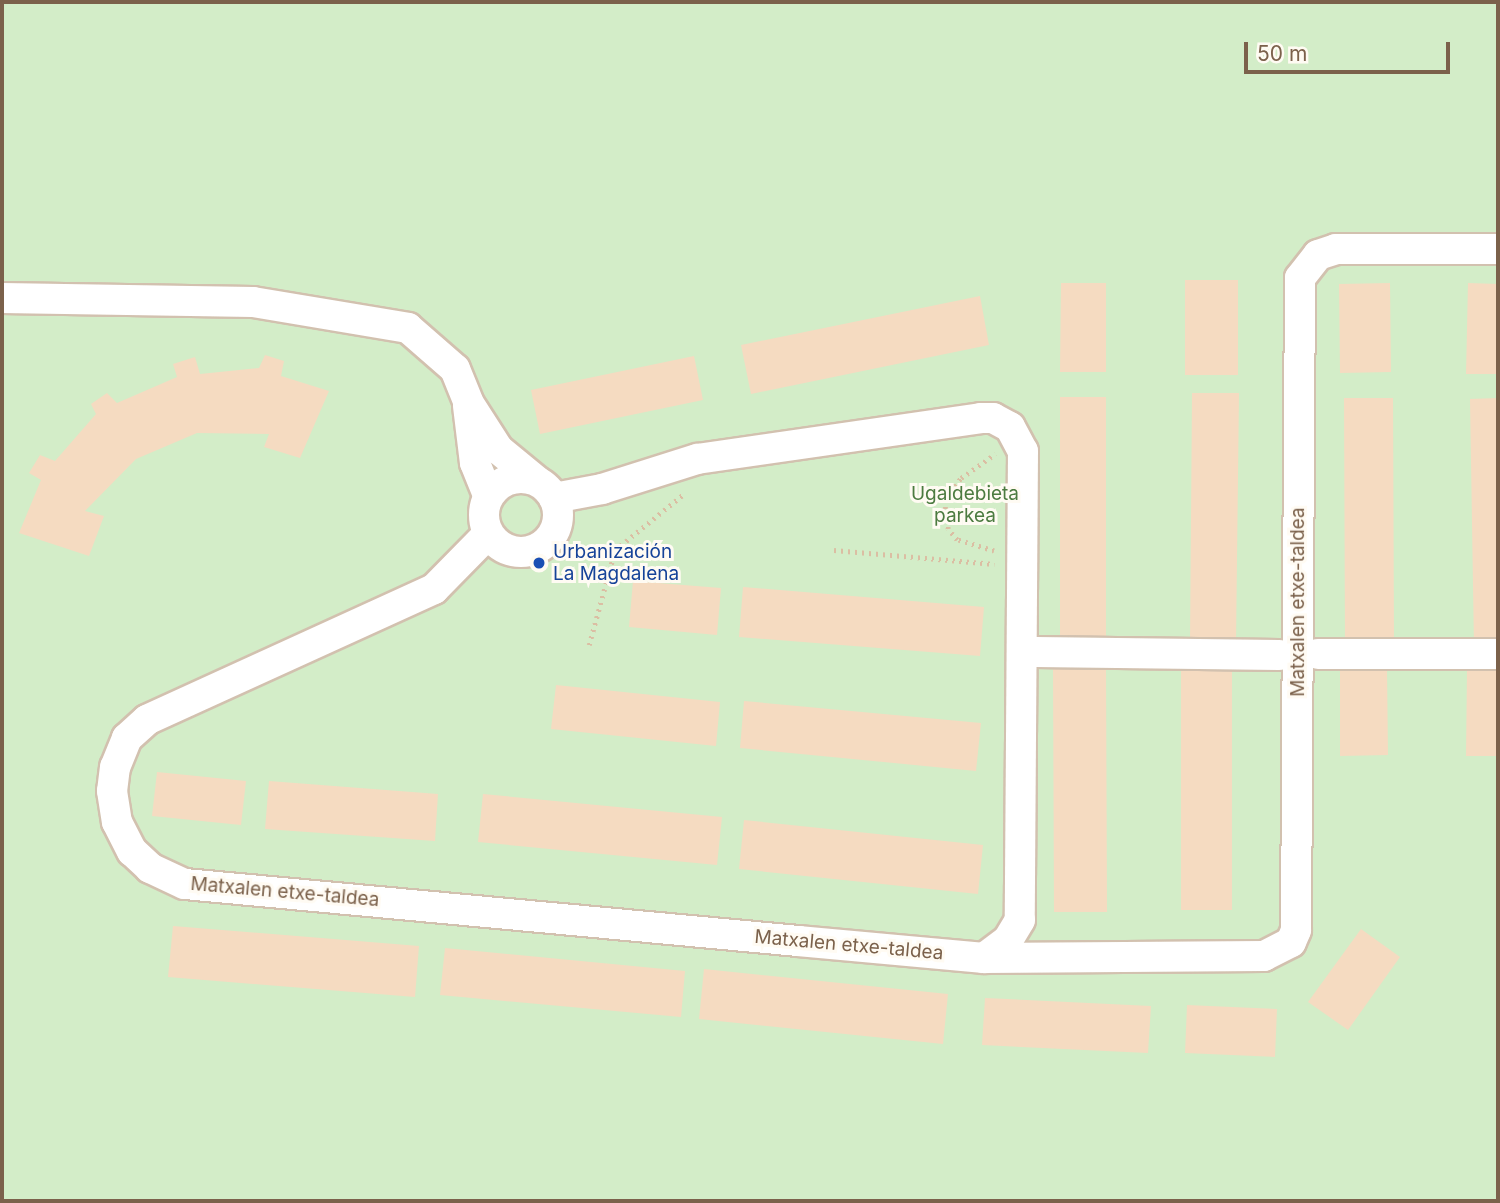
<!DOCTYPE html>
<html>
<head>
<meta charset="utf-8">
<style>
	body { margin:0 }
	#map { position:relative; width:1500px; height:1203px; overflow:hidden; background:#fef8eb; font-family:Inter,sans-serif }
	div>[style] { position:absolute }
	.green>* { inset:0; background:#d3edc8 }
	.building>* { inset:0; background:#f5dbc1 }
	.path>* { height:4.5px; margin-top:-2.25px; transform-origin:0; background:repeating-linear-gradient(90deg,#dbbea3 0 2px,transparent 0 7px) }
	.roads { filter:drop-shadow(2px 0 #d2c1af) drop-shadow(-2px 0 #d2c1af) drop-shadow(0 2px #d2c1af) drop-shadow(0 -2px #d2c1af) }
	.street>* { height:30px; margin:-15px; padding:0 15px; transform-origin:15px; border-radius:15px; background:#fff }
	.street>.ring { margin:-15px; padding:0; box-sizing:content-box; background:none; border:30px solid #fff; border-radius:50% }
	.dots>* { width:19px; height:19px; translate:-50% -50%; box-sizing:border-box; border:4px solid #fffbf3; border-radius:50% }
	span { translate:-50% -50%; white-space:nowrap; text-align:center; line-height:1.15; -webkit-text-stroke:6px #fffbf3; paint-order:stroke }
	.park-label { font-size:19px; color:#4c7b40 }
	.transit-label { font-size:19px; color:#164399 }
	.left { translate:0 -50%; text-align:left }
	.street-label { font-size:19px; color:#7b614b }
	.frame { position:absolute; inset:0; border:4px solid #7b614b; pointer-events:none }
	.scale { position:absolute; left:1244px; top:42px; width:206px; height:32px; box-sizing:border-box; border:4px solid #7b614b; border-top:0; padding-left:9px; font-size:21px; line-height:24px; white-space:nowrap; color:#7b614b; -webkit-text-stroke:5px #fffbf3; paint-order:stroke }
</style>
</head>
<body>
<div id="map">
	<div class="green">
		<div style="clip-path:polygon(2px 2px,1498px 2px,1498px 1201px,2px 1201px)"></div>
	</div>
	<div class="building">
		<div style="clip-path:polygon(1185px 280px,1238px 280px,1238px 375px,1185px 375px)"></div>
		<div style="clip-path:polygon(1061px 283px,1106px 283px,1106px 372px,1060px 372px)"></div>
		<div style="clip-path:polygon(1390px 283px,1391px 372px,1340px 373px,1339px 284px)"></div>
		<div style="clip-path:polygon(1468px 283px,1498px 284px,1498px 374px,1466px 374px)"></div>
		<div style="clip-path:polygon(980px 296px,989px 345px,751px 394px,741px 345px)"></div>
		<div style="clip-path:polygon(265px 355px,284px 361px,281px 376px,329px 391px,300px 458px,264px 447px,269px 434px,197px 433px,136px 459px,85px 511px,104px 516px,89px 556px,19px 533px,41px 480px,29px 473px,40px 455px,55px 461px,96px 414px,91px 404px,107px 393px,117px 403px,177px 377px,173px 364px,195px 357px,200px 374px,259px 368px)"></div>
		<div style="clip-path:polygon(694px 356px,703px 400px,540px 434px,531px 390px)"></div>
		<div style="clip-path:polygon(1192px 393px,1239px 393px,1236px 643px,1190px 643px)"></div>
		<div style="clip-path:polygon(1060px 397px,1106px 397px,1106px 642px,1060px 643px)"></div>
		<div style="clip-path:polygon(1344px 398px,1393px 398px,1394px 643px,1345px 643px)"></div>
		<div style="clip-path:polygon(1498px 398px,1498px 647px,1474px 647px,1470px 399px)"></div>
		<div style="clip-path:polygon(633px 581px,721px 588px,717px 635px,629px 627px)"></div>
		<div style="clip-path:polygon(743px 587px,984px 607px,980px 656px,739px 637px)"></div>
		<div style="clip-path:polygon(1053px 667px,1106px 667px,1107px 912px,1054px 912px)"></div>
		<div style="clip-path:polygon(1181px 667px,1232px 667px,1232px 910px,1181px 910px)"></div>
		<div style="clip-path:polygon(1340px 669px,1387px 669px,1388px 755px,1340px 756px)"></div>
		<div style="clip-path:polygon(1467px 669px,1498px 669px,1498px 756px,1466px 756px)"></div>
		<div style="clip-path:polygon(556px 685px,720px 702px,716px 746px,551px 729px)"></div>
		<div style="clip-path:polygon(744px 701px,981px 723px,976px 771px,740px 748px)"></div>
		<div style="clip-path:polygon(157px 772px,246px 781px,241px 825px,152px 816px)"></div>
		<div style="clip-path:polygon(269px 781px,438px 794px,435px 841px,265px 829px)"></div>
		<div style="clip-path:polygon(483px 794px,722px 817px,717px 865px,478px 842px)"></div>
		<div style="clip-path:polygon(744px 820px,983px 845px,978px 894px,739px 869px)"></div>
		<div style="clip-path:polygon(173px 926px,419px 946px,415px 997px,168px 977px)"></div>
		<div style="clip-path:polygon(1361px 929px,1400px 957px,1348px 1030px,1308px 1002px)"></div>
		<div style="clip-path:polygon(445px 948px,685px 971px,681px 1017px,440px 995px)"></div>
		<div style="clip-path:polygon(704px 969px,948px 994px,943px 1044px,699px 1019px)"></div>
		<div style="clip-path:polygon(985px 998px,1151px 1006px,1148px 1053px,982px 1045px)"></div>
		<div style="clip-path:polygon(1187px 1005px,1277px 1009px,1275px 1057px,1185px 1053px)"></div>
	</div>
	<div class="path">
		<div style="left:834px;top:550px;width:161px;rotate:5deg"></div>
		<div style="left:994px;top:551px;width:39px;rotate:-163deg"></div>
		<div style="left:957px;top:540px;width:14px;rotate:-129deg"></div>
		<div style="left:948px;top:529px;width:20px;rotate:-99deg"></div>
		<div style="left:945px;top:509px;width:12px;rotate:-85deg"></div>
		<div style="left:946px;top:497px;width:24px;rotate:-52deg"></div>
		<div style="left:961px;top:478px;width:42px;rotate:-35.2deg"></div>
		<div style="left:589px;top:645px;width:98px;rotate:-74.7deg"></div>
		<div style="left:615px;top:550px;width:89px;rotate:-39.1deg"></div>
	</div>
	<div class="roads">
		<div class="street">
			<div style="left:2px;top:298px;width:251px;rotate:0.9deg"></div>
			<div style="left:253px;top:302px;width:157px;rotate:9.5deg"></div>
			<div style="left:408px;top:328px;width:62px;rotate:41.1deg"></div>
			<div style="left:455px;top:369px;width:35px;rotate:68deg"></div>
			<div style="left:468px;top:402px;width:56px;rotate:57.4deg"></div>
			<div style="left:498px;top:449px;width:50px;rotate:39.4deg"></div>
			<div style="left:468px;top:406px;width:57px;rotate:83deg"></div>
			<div style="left:475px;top:463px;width:35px;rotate:68deg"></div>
			<div class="ring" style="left:484px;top:478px;width:44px;height:44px"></div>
			<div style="left:554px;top:498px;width:49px;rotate:-10.6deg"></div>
			<div style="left:602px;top:489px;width:100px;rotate:-17.5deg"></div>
			<div style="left:697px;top:459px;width:287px;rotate:-8.2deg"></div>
			<div style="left:981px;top:418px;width:12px"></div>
			<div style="left:993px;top:418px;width:19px;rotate:28deg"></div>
			<div style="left:1010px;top:427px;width:27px;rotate:62deg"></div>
			<div style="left:1023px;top:451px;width:469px;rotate:90.4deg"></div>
			<div style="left:1020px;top:920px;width:23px;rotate:121deg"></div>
			<div style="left:1008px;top:940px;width:30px;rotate:143deg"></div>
			<div style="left:488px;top:534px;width:77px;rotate:134.5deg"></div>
			<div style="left:434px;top:589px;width:315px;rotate:155.5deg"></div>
			<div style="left:147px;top:720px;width:27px;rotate:138deg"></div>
			<div style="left:127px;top:738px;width:31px;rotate:112deg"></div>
			<div style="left:115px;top:767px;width:24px;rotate:97deg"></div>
			<div style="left:112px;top:791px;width:31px;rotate:81deg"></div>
			<div style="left:117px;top:822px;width:33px;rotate:63deg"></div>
			<div style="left:132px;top:851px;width:25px;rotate:43deg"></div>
			<div style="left:150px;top:868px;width:38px;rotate:25deg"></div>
			<div style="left:185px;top:884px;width:616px;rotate:5.31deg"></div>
			<div style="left:798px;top:941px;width:187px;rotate:5.2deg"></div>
			<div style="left:984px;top:958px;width:280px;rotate:-0.4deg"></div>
			<div style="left:1264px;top:956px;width:30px;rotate:-27deg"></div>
			<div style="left:1291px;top:942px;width:13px;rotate:-67deg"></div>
			<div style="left:1296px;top:930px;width:652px;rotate:-89.65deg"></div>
			<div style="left:1300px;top:278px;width:29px;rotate:-52deg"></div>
			<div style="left:1318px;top:255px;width:19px;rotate:-18deg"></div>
			<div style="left:1336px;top:249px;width:162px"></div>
			<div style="left:1036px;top:652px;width:243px;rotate:0.7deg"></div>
			<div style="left:1318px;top:654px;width:180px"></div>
		</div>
	</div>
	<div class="dots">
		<div style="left:539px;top:563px;background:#1a4fb4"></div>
	</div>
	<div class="park-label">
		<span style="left:965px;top:505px">Ugaldebieta<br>parkea</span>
	</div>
	<div class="transit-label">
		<span class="left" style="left:553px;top:563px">Urbanización<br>La Magdalena</span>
	</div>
	<div class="street-label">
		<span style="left:1298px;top:602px;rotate:-90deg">Matxalen etxe-taldea</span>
		<span style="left:285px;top:892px;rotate:5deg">Matxalen etxe-taldea</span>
		<span style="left:849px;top:945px;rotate:5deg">Matxalen etxe-taldea</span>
	</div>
	<div class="frame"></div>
	<div class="scale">50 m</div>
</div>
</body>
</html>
